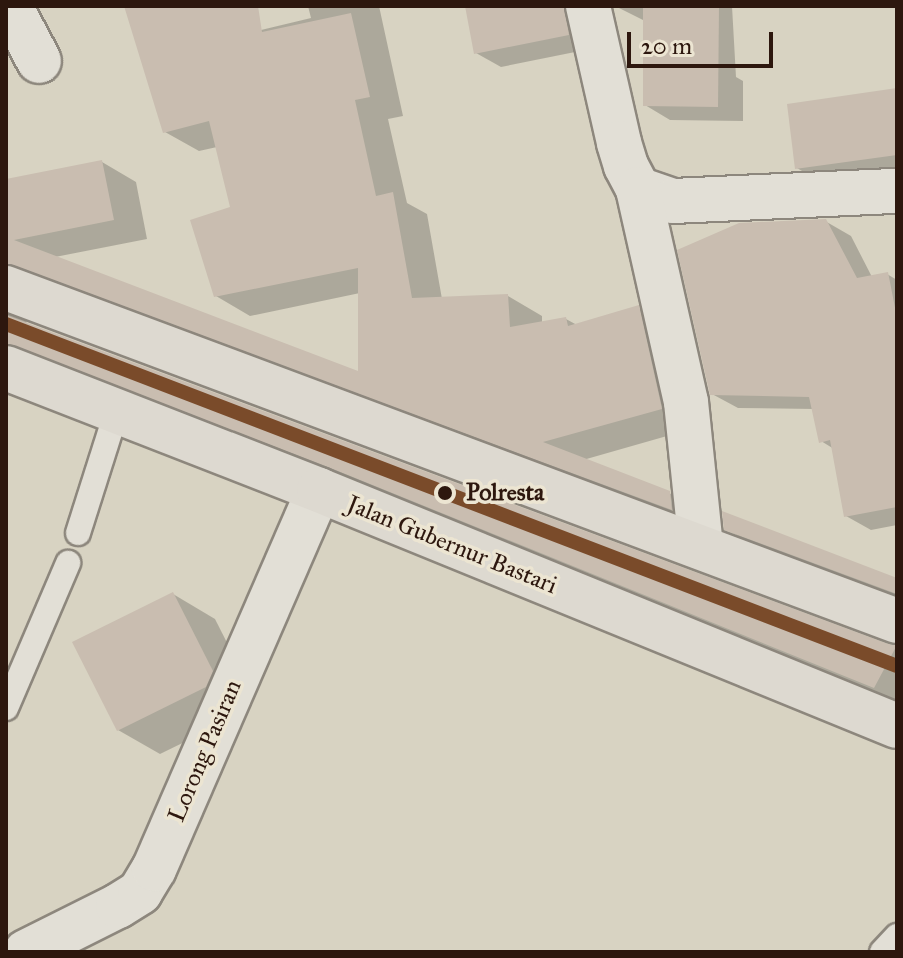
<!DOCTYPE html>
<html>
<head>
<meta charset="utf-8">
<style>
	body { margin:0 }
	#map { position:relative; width:903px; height:958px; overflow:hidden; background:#d8d3c2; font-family:"IM FELL Great Primer",serif }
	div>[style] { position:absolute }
	.shadow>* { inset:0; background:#0003 }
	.building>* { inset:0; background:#c9bdb0 }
	.roads { filter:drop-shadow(2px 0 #8d877d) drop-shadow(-2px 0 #8d877d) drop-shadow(0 2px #8d877d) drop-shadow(0 -2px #8d877d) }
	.lane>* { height:24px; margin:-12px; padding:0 12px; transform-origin:12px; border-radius:12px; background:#e2dfd6 }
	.street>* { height:44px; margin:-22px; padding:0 22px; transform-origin:22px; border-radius:22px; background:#e2dfd6 }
	.highway>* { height:44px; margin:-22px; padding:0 22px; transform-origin:22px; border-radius:22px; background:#ddd9d0 }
	.rail-1>* { height:14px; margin:-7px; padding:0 7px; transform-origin:7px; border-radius:7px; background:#7a4b2a }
	.dots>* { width:22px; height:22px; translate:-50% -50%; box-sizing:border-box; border:4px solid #ece5d2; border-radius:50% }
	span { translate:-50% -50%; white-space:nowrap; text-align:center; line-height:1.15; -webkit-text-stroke:7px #ece5d2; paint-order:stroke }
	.stop-label { font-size:24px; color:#2d170e; font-weight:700 }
	.left { translate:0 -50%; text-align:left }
	.street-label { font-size:24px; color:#2d170e }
	.frame { position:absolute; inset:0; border:8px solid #2d170e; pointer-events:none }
	.scale { position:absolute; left:627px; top:32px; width:146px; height:36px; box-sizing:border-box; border:4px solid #2d170e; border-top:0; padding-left:10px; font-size:24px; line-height:28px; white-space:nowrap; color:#2d170e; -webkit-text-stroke:6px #ece5d2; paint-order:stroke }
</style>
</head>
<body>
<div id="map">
	<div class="shadow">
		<div style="clip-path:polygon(126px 6px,255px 6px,261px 30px,311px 18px,308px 6px,379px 6px,403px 116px,388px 119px,407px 203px,427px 214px,442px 299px,508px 296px,542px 316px,542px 323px,566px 319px,577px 325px,638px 308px,672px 327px,695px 428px,583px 460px,669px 493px,704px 513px,705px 528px,6px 284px,6px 181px,102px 162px,136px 182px,147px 239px,55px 257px,360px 374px,360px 293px,250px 316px,216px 296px,232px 209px,217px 147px,199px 151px,165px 132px)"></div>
		<div style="clip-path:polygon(467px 6px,593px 6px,585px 50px,501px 67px,476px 53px)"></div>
		<div style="clip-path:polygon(732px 6px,736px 77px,743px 81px,743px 121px,670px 120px,645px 105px,645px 21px,615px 6px)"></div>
		<div style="clip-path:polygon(897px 91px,897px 172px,822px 183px,797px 168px)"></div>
		<div style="clip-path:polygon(825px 221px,851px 236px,872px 277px,887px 274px,897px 280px,897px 525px,871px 530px,846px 516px,834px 449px,821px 441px,814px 409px,738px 408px,712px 394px)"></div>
		<div style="clip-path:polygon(6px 301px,24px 311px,27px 325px,897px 648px,897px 703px,6px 362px)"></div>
		<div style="clip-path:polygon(726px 529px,897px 580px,897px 601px,769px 553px)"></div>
		<div style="clip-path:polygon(173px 594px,215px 619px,254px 696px,248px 711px,160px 754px,118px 730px)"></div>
	</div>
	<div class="building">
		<div style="clip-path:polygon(124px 6px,258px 6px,262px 32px,351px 13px,370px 97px,355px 100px,376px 196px,393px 192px,412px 298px,508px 294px,510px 327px,566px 317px,568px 326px,639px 305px,662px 409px,543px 442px,670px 491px,672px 510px,6px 264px,6px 179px,102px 160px,114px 220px,14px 240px,358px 371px,358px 268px,214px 297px,190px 220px,230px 207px,209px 121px,163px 133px)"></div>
		<div style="clip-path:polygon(465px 6px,564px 6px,569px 35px,474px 54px)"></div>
		<div style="clip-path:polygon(643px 6px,719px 6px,718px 107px,643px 106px)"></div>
		<div style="clip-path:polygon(897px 88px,897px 155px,795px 169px,787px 104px)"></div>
		<div style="clip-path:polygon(826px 219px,857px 278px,888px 272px,897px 318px,897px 507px,844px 517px,830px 440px,819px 443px,809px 397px,710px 395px,677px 250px,739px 223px)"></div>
		<div style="clip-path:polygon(6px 315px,888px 644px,897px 645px,874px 688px,328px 467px,6px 344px)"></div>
		<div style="clip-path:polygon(722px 511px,897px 578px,897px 594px,724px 530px)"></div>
		<div style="clip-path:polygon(173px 592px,213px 671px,206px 687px,117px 731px,72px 642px)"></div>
	</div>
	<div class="roads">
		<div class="lane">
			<div style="left:78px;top:533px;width:129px;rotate:-72.4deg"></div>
			<div style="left:6px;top:708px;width:158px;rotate:-66.8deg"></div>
			<div style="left:882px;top:952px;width:22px;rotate:-47deg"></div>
		</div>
		<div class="street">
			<div style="left:10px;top:6px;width:62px;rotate:62.2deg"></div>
			<div style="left:588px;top:6px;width:140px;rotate:77.2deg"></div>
			<div style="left:619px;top:143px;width:24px;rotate:73deg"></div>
			<div style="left:626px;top:166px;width:26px;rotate:62deg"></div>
			<div style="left:638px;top:189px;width:37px;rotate:19deg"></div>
			<div style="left:673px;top:201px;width:224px;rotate:-2.6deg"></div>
			<div style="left:638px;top:189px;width:218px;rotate:77.3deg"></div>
			<div style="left:686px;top:402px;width:146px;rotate:84.1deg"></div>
			<div style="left:26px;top:952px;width:103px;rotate:-26.6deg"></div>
			<div style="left:118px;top:906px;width:26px;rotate:-32deg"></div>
			<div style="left:140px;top:892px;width:27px;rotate:-59deg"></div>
			<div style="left:154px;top:869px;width:413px;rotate:-66.5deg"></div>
		</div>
		<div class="highway">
			<div style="left:6px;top:288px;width:951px;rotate:20.49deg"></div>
			<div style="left:6px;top:368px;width:336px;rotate:21.3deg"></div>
			<div style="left:319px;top:490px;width:624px;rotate:22.21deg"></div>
		</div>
	</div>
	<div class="rail-1">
		<div style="left:6px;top:324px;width:954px;rotate:21deg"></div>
	</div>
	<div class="dots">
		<div style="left:445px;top:493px;background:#2d170e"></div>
	</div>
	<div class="stop-label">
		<span class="left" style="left:466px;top:493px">Polresta</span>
	</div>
	<div class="street-label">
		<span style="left:452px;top:545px;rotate:22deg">Jalan Gubernur Bastari</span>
		<span style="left:205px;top:751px;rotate:-67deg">Lorong Pasiran</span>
	</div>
	<div class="frame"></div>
	<div class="scale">20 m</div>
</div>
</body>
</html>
